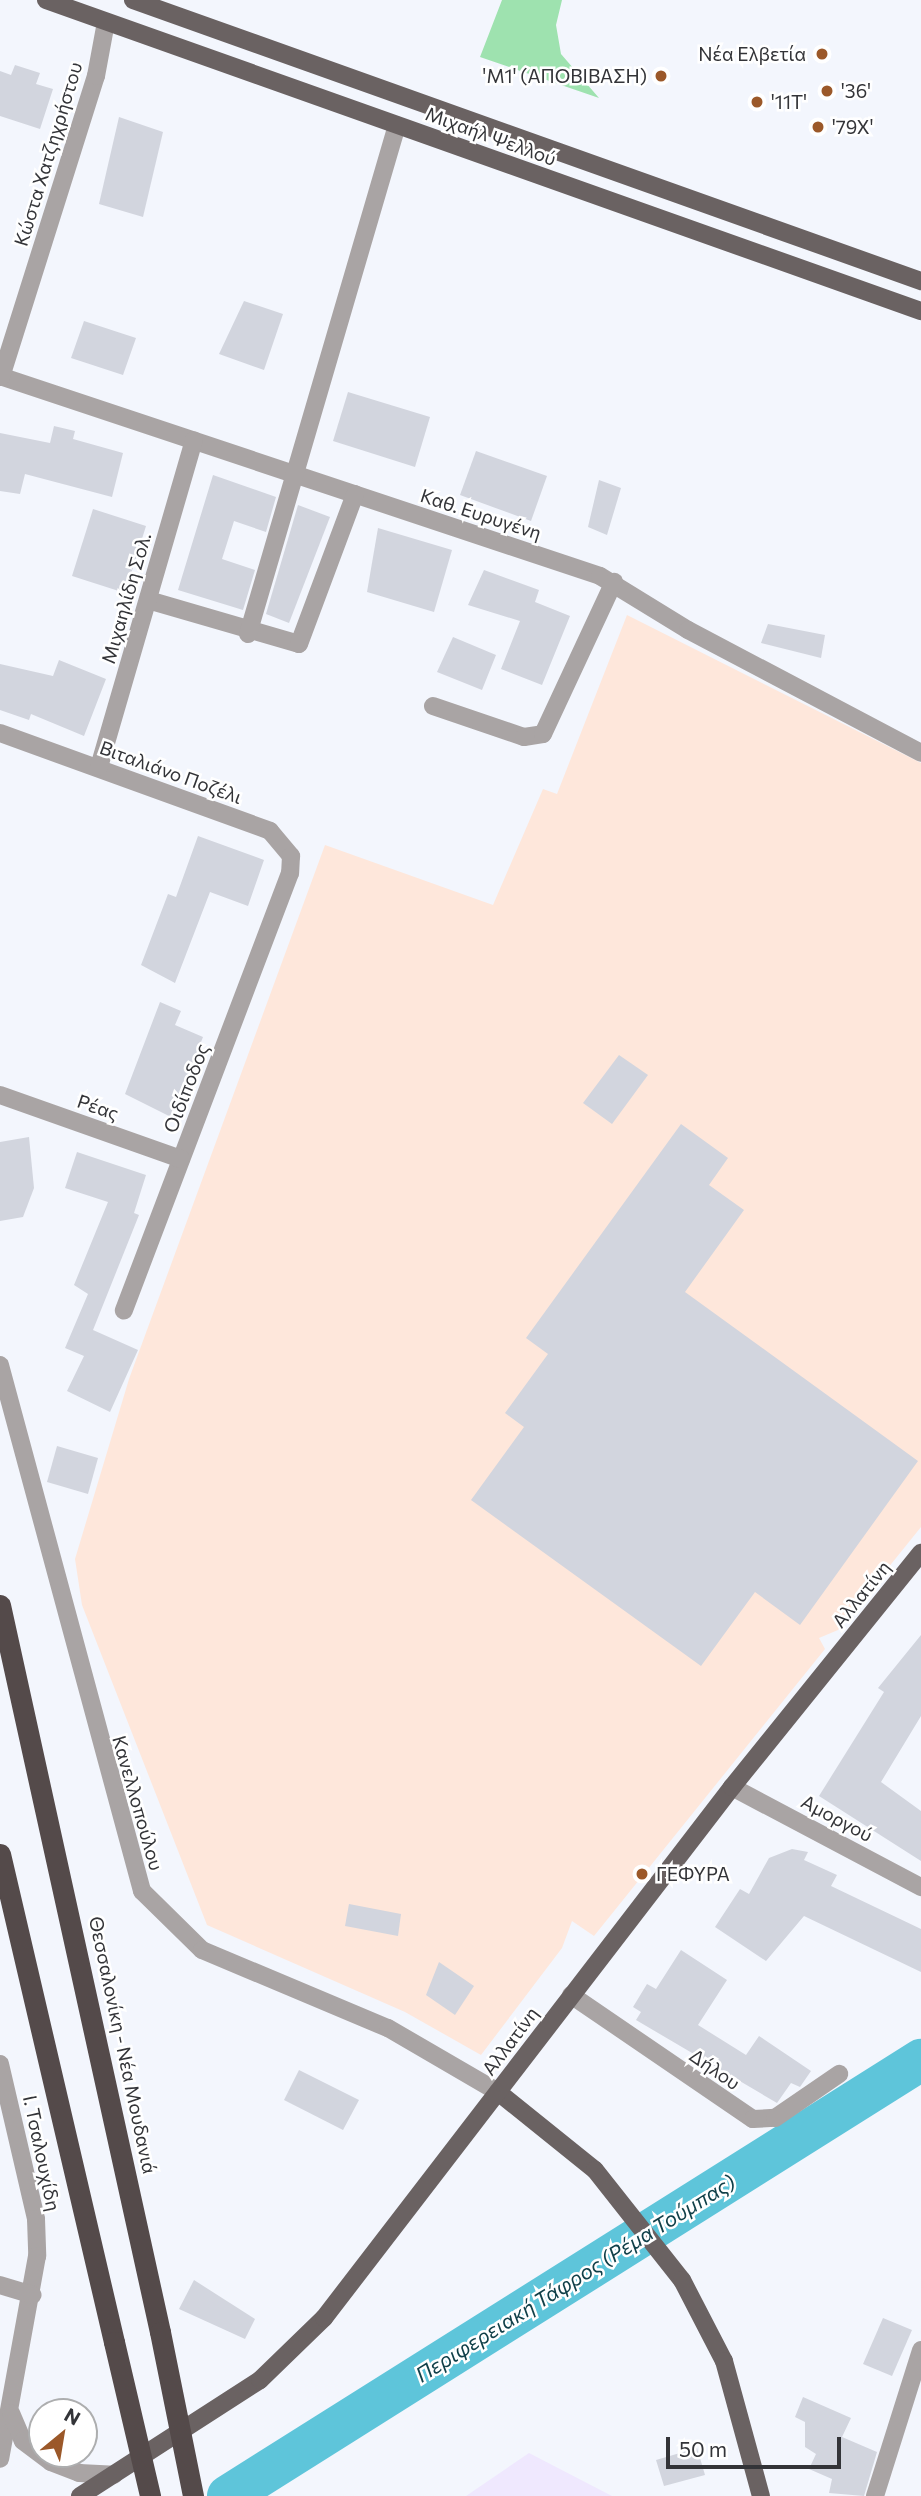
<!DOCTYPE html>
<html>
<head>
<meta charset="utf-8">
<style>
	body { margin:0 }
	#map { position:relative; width:921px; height:2496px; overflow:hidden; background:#f3f6fd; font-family:Commissioner,sans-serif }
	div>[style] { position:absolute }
	.commercial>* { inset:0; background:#efe8fe }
	.industrial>* { inset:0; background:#fee7db }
	.green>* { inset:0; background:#9ee2af }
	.river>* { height:42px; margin:-21px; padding:0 21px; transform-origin:21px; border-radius:21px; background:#5ec5da }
	.building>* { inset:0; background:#d2d5de }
	.minor>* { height:18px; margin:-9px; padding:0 9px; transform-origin:9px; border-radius:9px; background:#a9a4a4 }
	.major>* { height:18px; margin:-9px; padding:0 9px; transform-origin:9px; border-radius:9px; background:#6a6262 }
	.highway>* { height:21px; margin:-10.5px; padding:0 10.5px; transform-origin:10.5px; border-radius:10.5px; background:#544a4a }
	.highway-bridge>* { height:21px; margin:-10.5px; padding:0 10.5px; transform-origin:10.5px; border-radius:10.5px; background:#544a4a }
	.dots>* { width:19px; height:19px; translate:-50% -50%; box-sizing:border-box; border:4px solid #fff; border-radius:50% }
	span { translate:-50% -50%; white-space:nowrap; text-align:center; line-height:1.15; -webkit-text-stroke:5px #fff; paint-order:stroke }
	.poi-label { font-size:19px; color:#333438 }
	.right { translate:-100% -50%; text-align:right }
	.left { translate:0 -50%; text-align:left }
	.street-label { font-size:19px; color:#333438 }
	.water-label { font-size:21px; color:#104049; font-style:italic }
	.north { position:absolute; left:28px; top:2398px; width:70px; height:70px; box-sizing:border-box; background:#fff; border:2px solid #adaeaf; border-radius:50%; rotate:30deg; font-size:19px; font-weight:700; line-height:28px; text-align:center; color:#333438 }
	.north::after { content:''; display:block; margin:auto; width:24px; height:32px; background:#9b5829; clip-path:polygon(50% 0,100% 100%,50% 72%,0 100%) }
	.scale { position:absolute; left:666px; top:2437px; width:175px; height:32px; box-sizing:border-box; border:4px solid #333438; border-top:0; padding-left:9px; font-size:21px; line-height:24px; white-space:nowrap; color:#333438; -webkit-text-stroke:5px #fff; paint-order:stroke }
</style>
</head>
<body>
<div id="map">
	<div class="commercial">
		<div style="clip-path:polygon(529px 2453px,612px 2496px,466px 2496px)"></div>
	</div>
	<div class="industrial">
		<div style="clip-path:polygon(627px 615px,921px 763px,921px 1527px,838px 1630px,819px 1638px,825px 1649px,594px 1936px,572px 1921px,562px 1948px,481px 2055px,405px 2012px,207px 1925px,82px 1605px,75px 1559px,129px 1379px,325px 845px,493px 905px,543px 789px,557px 794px)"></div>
	</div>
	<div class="green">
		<div style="clip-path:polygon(502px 0,562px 0,556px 25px,561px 54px,599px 98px,480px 57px)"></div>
	</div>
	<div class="river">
		<div style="left:228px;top:2496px;width:819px;rotate:-32.18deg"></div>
	</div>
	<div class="building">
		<div style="clip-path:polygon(15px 65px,40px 73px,36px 84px,53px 89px,40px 129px,0 116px,0 71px,11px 75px)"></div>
		<div style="clip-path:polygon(119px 117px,163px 132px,143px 217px,99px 204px)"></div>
		<div style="clip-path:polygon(244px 301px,283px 314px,264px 370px,219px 354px)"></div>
		<div style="clip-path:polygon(84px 321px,136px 338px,123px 375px,71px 358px)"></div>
		<div style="clip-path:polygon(348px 392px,430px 417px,415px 467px,333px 441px)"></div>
		<div style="clip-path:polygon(54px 426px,75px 431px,73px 439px,123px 453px,112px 497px,25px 474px,20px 494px,0 491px,0 433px,50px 443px)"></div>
		<div style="clip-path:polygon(476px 451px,547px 476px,531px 521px,460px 495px)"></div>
		<div style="clip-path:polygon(213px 475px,276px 497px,266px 532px,234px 521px,222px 559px,255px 570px,243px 610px,178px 590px)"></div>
		<div style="clip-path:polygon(599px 480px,621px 488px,607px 535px,588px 527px)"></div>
		<div style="clip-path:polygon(298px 505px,330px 517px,289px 623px,266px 614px)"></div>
		<div style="clip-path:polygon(93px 509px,146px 526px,125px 593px,72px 576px)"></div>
		<div style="clip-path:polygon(378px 528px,452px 550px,434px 612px,367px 592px)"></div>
		<div style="clip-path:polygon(484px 570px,539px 590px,535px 602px,570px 616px,542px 685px,501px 669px,520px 621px,468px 605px)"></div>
		<div style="clip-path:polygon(768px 624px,825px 635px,821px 658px,761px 643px)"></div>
		<div style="clip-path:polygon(453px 637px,496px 655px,482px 690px,437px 672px)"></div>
		<div style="clip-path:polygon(59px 660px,106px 679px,84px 736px,31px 714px,29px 720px,0 710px,0 664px,53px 676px)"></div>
		<div style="clip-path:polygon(198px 836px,264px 860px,248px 906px,210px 892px,175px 983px,141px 965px,168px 894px,176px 897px)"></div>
		<div style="clip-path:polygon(160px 1002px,181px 1011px,175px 1025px,203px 1037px,171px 1117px,125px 1094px)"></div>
		<div style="clip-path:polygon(619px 1055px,648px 1075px,612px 1124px,583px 1103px)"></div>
		<div style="clip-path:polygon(681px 1124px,728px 1158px,709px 1185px,744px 1210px,685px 1292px,918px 1461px,800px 1625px,755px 1592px,701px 1666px,471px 1500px,524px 1427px,505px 1413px,548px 1354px,526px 1338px)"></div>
		<div style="clip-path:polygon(29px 1137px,34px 1188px,23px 1217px,0 1221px,0 1142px)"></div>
		<div style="clip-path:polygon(77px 1152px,146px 1175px,134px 1213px,139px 1215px,93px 1330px,138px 1350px,110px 1412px,67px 1391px,84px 1356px,65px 1348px,88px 1294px,74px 1285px,108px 1202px,65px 1188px)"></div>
		<div style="clip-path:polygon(57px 1446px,98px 1458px,88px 1494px,47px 1482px)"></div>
		<div style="clip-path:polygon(921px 1635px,921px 1716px,881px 1782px,921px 1811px,921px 1861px,819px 1796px,884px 1692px,878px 1688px)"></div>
		<div style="clip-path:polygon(792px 1849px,808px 1852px,804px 1860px,837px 1875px,831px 1886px,921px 1929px,921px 1972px,804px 1916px,766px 1961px,715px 1927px,740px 1889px,749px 1894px,769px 1858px)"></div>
		<div style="clip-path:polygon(349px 1904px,401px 1914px,398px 1936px,345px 1926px)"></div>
		<div style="clip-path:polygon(681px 1950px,727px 1980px,698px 2025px,746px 2055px,759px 2036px,811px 2071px,800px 2087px,791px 2083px,777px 2103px,636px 2020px,641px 2012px,633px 2007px,647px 1984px,656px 1989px)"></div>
		<div style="clip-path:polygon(439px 1962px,474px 1986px,455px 2015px,426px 1995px)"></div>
		<div style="clip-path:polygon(299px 2070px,359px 2100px,343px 2130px,284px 2100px)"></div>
		<div style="clip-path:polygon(194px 2280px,255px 2319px,245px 2339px,179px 2309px)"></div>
		<div style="clip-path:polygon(883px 2318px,912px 2330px,892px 2376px,863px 2364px)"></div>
		<div style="clip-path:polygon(803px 2397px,851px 2418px,842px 2437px,877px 2452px,864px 2496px,829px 2493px,832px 2479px,809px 2469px,816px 2454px,805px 2447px,805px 2422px,795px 2417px)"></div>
		<div style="clip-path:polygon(697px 2448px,705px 2475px,664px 2486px,656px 2460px)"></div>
	</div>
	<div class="minor">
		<div style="left:0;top:376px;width:632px;rotate:18.43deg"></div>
		<div style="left:600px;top:576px;width:103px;rotate:31.5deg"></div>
		<div style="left:688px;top:630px;width:263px;rotate:27.8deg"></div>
		<div style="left:1px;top:377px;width:316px;rotate:-72.5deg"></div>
		<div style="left:96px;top:76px;width:55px;rotate:-79.5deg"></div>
		<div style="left:148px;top:600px;width:157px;rotate:16.2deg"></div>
		<div style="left:299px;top:644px;width:160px;rotate:-69.5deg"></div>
		<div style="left:248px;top:634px;width:530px;rotate:-73.68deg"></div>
		<div style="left:433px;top:706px;width:96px;rotate:18.8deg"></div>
		<div style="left:524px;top:737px;width:19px;rotate:-9deg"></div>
		<div style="left:543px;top:734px;width:168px;rotate:-65deg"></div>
		<div style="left:0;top:733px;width:287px;rotate:19.9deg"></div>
		<div style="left:270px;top:831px;width:33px;rotate:50deg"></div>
		<div style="left:291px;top:856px;width:17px;rotate:93deg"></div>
		<div style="left:290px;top:873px;width:468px;rotate:110.8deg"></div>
		<div style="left:99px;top:767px;width:340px;rotate:-73.8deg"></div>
		<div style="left:0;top:1095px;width:192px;rotate:19.5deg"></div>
		<div style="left:0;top:1365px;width:545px;rotate:74.89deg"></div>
		<div style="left:142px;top:1891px;width:84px;rotate:44.5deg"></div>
		<div style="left:202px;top:1950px;width:202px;rotate:22.8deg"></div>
		<div style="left:388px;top:2028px;width:127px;rotate:30.2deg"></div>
		<div style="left:732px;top:1787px;width:214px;rotate:27.9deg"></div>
		<div style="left:571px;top:1995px;width:220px;rotate:34.3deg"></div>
		<div style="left:753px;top:2119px;width:22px;rotate:-3deg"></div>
		<div style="left:775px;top:2118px;width:78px;rotate:-34.5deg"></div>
		<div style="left:0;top:2064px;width:159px;rotate:76.9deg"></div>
		<div style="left:36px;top:2219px;width:37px;rotate:88deg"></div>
		<div style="left:37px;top:2256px;width:206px;rotate:100.3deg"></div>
		<div style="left:0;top:2285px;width:34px;rotate:17deg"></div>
		<div style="left:11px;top:2413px;width:30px;rotate:67deg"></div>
		<div style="left:23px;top:2441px;width:35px;rotate:37deg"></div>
		<div style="left:51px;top:2462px;width:30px;rotate:21deg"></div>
		<div style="left:79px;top:2473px;width:35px;rotate:3deg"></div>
		<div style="left:875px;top:2496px;width:153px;rotate:-72.5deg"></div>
	</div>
	<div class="major">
		<div style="left:46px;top:0;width:929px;rotate:19.57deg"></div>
		<div style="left:133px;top:0;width:837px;rotate:19.63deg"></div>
		<div style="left:498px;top:2092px;width:124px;rotate:38.8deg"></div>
		<div style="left:595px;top:2170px;width:140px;rotate:51.7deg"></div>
		<div style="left:682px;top:2280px;width:91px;rotate:62.6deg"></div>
		<div style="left:724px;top:2361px;width:140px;rotate:74.7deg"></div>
		<div style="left:80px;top:2496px;width:214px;rotate:-32.8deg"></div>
		<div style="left:260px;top:2380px;width:89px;rotate:-44.1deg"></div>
		<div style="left:324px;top:2318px;width:670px;rotate:-52.46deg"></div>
		<div style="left:732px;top:1787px;width:301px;rotate:-51.1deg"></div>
	</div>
	<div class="highway">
		<div style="left:0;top:1605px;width:744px;rotate:77.59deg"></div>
		<div style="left:0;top:1854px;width:501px;rotate:76.85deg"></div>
	</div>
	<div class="highway-bridge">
		<div style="left:160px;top:2332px;width:167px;rotate:78.6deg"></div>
		<div style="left:114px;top:2342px;width:158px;rotate:76.8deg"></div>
	</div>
	<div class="dots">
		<div style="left:822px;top:54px;background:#9b5829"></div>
		<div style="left:661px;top:76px;background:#9b5829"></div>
		<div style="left:827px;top:91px;background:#9b5829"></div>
		<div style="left:757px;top:102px;background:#9b5829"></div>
		<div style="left:818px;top:127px;background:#9b5829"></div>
		<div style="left:642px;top:1874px;background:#9b5829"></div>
	</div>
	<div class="poi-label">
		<span class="right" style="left:806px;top:54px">Νέα Ελβετία</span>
		<span class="right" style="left:647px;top:76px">'Μ1' (ΑΠΟΒΙΒΑΣΗ)</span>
		<span class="left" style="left:841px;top:91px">'36'</span>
		<span class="left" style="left:771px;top:102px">'11Τ'</span>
		<span class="left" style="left:832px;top:127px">'79Χ'</span>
		<span class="left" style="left:656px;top:1874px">ΓΕΦΥΡΑ</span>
	</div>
	<div class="street-label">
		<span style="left:491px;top:136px;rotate:20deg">Μιχαήλ Ψελλού</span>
		<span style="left:48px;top:154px;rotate:-73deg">Κώστα Χατζηχρήστου</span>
		<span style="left:481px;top:514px;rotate:18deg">Καθ. Ευρυγένη</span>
		<span style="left:126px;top:598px;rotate:-74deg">Μιχαηλίδη Σολ.</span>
		<span style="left:171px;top:772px;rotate:20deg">Βιταλιάνο Ποζέλι</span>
		<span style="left:186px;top:1088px;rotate:-69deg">Οιδίποδος</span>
		<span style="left:98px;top:1107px;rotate:19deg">Ρέας</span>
		<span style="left:861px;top:1594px;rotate:-51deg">Αλλατίνη</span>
		<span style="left:138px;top:1803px;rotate:74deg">Κανελλοπούλου</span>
		<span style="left:837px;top:1818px;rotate:28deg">Αμοργού</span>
		<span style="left:510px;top:2041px;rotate:-53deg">Αλλατίνη</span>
		<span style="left:123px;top:2045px;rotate:78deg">Θεσσαλονίκη - Νέα Μουδανιά</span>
		<span style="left:715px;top:2069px;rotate:35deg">Δήλου</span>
		<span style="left:42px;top:2153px;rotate:78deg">Ι. Τσαλουχίδη</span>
	</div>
	<div class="water-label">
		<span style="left:575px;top:2278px;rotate:-32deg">Περιφερειακή Τάφρος (Ρέμα Τούμπας)</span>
	</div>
	<div class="north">N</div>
	<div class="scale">50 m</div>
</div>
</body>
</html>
